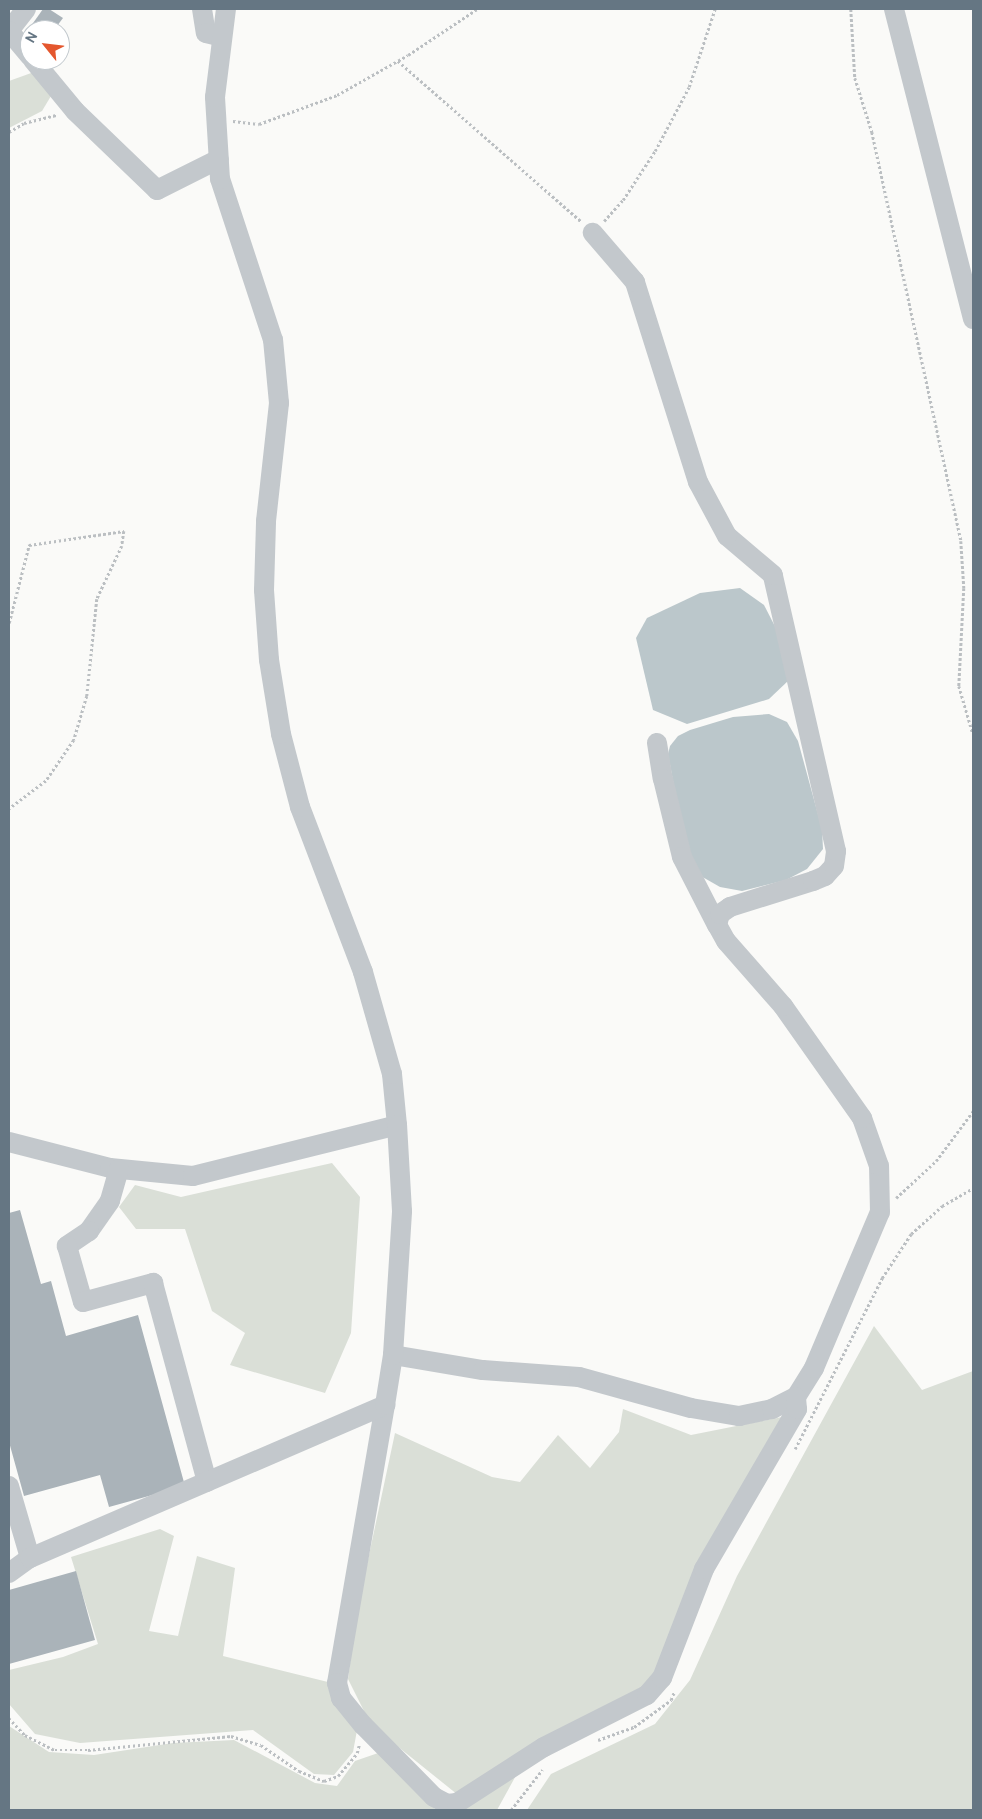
<!DOCTYPE html>
<html>
<head>
<meta charset="utf-8">
<style>
	body { margin:0 }
	#map { position:relative; width:982px; height:1819px; overflow:hidden; background:#fafaf8; font-family:Overpass,sans-serif }
	div>[style] { position:absolute }
	.green>* { inset:0; background:#dadfd7 }
	.water>* { inset:0; background:#bbc7cb }
	.building>* { inset:0; background:#aab3b9 }
	.path>* { height:2.5px; margin-top:-1.25px; transform-origin:0; background:repeating-linear-gradient(90deg,#bbbfc2 0 2.5px,transparent 0 5px) }
	.minor>* { height:20px; margin:-10px; padding:0 10px; transform-origin:10px; border-radius:10px; background:#c3c8cc }
	span { translate:-50% -50%; white-space:nowrap; text-align:center; line-height:1.15; -webkit-text-stroke:5px #fff; paint-order:stroke }
	.frame { position:absolute; inset:0; border:10px solid #657683; pointer-events:none }
	.north { position:absolute; left:20px; top:20px; width:50px; height:50px; box-sizing:border-box; background:#fff; border:1px solid #c1c8cd; border-radius:50%; rotate:299deg; font-size:14px; font-weight:700; line-height:20px; text-align:center; color:#657683 }
	.north::after { content:''; display:block; margin:auto; width:18px; height:22px; background:#e4572e; clip-path:polygon(50% 0,100% 100%,50% 72%,0 100%) }
</style>
</head>
<body>
<div id="map">
	<div class="green">
		<div style="clip-path:polygon(34px 72px,54px 91px,42px 111px,9px 128px,9px 81px)"></div>
		<div style="clip-path:polygon(332px 1163px,360px 1197px,351px 1333px,325px 1393px,230px 1365px,245px 1333px,212px 1311px,185px 1229px,136px 1229px,119px 1207px,135px 1185px,181px 1197px)"></div>
		<div style="clip-path:polygon(874px 1326px,922px 1390px,973px 1371px,973px 1810px,527px 1810px,551px 1774px,655px 1724px,690px 1680px,737px 1576px)"></div>
		<div style="clip-path:polygon(623px 1409px,691px 1435px,787px 1416px,652px 1688px,524px 1761px,497px 1810px,442px 1810px,468px 1803px,371px 1725px,348px 1679px,356px 1616px,395px 1433px,492px 1477px,520px 1482px,558px 1435px,590px 1468px,619px 1432px)"></div>
		<div style="clip-path:polygon(160px 1529px,174px 1536px,149px 1631px,178px 1636px,197px 1556px,235px 1568px,223px 1656px,332px 1683px,358px 1725px,353px 1752px,334px 1775px,314px 1774px,253px 1730px,80px 1743px,35px 1734px,9px 1704px,9px 1670px,63px 1657px,98px 1644px,71px 1557px)"></div>
		<div style="clip-path:polygon(9px 1726px,49px 1752px,94px 1755px,173px 1743px,234px 1740px,315px 1783px,337px 1786px,355px 1761px,381px 1752px,436px 1810px,9px 1810px)"></div>
	</div>
	<div class="water">
		<div style="clip-path:polygon(740px 588px,764px 605px,782px 640px,789px 680px,769px 699px,687px 724px,653px 710px,636px 638px,647px 618px,700px 593px)"></div>
		<div style="clip-path:polygon(769px 714px,787px 722px,798px 741px,822px 829px,823px 849px,807px 869px,786px 880px,742px 891px,720px 887px,699px 875px,685px 845px,668px 754px,670px 746px,678px 736px,690px 730px,733px 717px)"></div>
	</div>
	<div class="building">
		<div style="clip-path:polygon(43px 9px,49px 9px,63px 18px,54px 30px,37px 30px,31px 26px)"></div>
		<div style="clip-path:polygon(20px 1210px,41px 1284px,51px 1281px,66px 1336px,138px 1315px,185px 1486px,109px 1507px,100px 1475px,24px 1496px,9px 1442px,9px 1213px)"></div>
		<div style="clip-path:polygon(76px 1571px,95px 1640px,9px 1664px,9px 1590px)"></div>
	</div>
	<div class="path">
		<div style="left:851px;top:9px;width:69px;rotate:86.7deg"></div>
		<div style="left:855px;top:78px;width:57px;rotate:72.5deg"></div>
		<div style="left:872px;top:132px;width:419px;rotate:77.7deg"></div>
		<div style="left:961px;top:541px;width:47px;rotate:86.3deg"></div>
		<div style="left:964px;top:588px;width:98px;rotate:92.9deg"></div>
		<div style="left:959px;top:686px;width:50px;rotate:73.7deg"></div>
		<div style="left:398px;top:61px;width:243px;rotate:41.2deg"></div>
		<div style="left:233px;top:121px;width:26px;rotate:7deg"></div>
		<div style="left:259px;top:124px;width:83px;rotate:-20.4deg"></div>
		<div style="left:337px;top:95px;width:81px;rotate:-29.4deg"></div>
		<div style="left:408px;top:55px;width:83px;rotate:-33.7deg"></div>
		<div style="left:9px;top:132px;width:17px;rotate:-31deg"></div>
		<div style="left:24px;top:123px;width:33px;rotate:-14deg"></div>
		<div style="left:604px;top:221px;width:28px;rotate:-48deg"></div>
		<div style="left:623px;top:200px;width:59px;rotate:-56.9deg"></div>
		<div style="left:655px;top:151px;width:72px;rotate:-62deg"></div>
		<div style="left:689px;top:87px;width:82px;rotate:-71.6deg"></div>
		<div style="left:9px;top:623px;width:81px;rotate:-75.6deg"></div>
		<div style="left:29px;top:545px;width:96px;rotate:-8.4deg"></div>
		<div style="left:124px;top:531px;width:15px;rotate:98deg"></div>
		<div style="left:122px;top:546px;width:59px;rotate:115.3deg"></div>
		<div style="left:97px;top:599px;width:98px;rotate:95.9deg"></div>
		<div style="left:87px;top:696px;width:46px;rotate:106.5deg"></div>
		<div style="left:74px;top:740px;width:50px;rotate:124.3deg"></div>
		<div style="left:46px;top:781px;width:46px;rotate:142.9deg"></div>
		<div style="left:896px;top:1198px;width:54px;rotate:-42.8deg"></div>
		<div style="left:936px;top:1161px;width:62px;rotate:-53.5deg"></div>
		<div style="left:795px;top:1449px;width:192px;rotate:-63deg"></div>
		<div style="left:882px;top:1278px;width:53px;rotate:-56.6deg"></div>
		<div style="left:911px;top:1234px;width:42px;rotate:-42.1deg"></div>
		<div style="left:942px;top:1206px;width:36px;rotate:-30deg"></div>
		<div style="left:9px;top:1718px;width:23px;rotate:47deg"></div>
		<div style="left:25px;top:1735px;width:34px;rotate:27deg"></div>
		<div style="left:55px;top:1750px;width:33px"></div>
		<div style="left:88px;top:1750px;width:144px;rotate:-5.6deg"></div>
		<div style="left:231px;top:1736px;width:31px;rotate:17deg"></div>
		<div style="left:261px;top:1745px;width:46px;rotate:34.4deg"></div>
		<div style="left:299px;top:1771px;width:27px;rotate:22deg"></div>
		<div style="left:324px;top:1781px;width:15px;rotate:-20deg"></div>
		<div style="left:338px;top:1776px;width:30px;rotate:-50deg"></div>
		<div style="left:357px;top:1753px;width:8px;rotate:-76deg"></div>
		<div style="left:598px;top:1740px;width:38px;rotate:-20deg"></div>
		<div style="left:634px;top:1727px;width:46px;rotate:-36.1deg"></div>
		<div style="left:671px;top:1700px;width:9px;rotate:-69deg"></div>
		<div style="left:511px;top:1810px;width:51px;rotate:-52.2deg"></div>
	</div>
	<div class="minor">
		<div style="left:26px;top:9px;width:28px;rotate:128deg"></div>
		<div style="left:9px;top:31px;width:33px;rotate:50deg"></div>
		<div style="left:202px;top:9px;width:24px;rotate:81deg"></div>
		<div style="left:206px;top:33px;width:16px;rotate:14deg"></div>
		<div style="left:894px;top:9px;width:320px;rotate:75.7deg"></div>
		<div style="left:33px;top:60px;width:66px;rotate:50.5deg"></div>
		<div style="left:75px;top:111px;width:114px;rotate:43.9deg"></div>
		<div style="left:157px;top:190px;width:69px;rotate:-26.6deg"></div>
		<div style="left:657px;top:743px;width:36px;rotate:81deg"></div>
		<div style="left:663px;top:779px;width:80px;rotate:76.3deg"></div>
		<div style="left:682px;top:857px;width:76px;rotate:62.8deg"></div>
		<div style="left:9px;top:1142px;width:104px;rotate:14.4deg"></div>
		<div style="left:110px;top:1168px;width:83px;rotate:5.5deg"></div>
		<div style="left:193px;top:1176px;width:210px;rotate:-14deg"></div>
		<div style="left:397px;top:1125px;width:51px;rotate:-95.6deg"></div>
		<div style="left:392px;top:1074px;width:106px;rotate:-105.9deg"></div>
		<div style="left:363px;top:972px;width:177px;rotate:-110.9deg"></div>
		<div style="left:300px;top:807px;width:75px;rotate:-104.6deg"></div>
		<div style="left:281px;top:734px;width:75px;rotate:-99.2deg"></div>
		<div style="left:269px;top:660px;width:70px;rotate:-94.1deg"></div>
		<div style="left:264px;top:590px;width:69px;rotate:-88.3deg"></div>
		<div style="left:266px;top:521px;width:119px;rotate:-83.7deg"></div>
		<div style="left:279px;top:403px;width:63px;rotate:-95.4deg"></div>
		<div style="left:273px;top:340px;width:169px;rotate:-108.2deg"></div>
		<div style="left:220px;top:179px;width:82px;rotate:-93.5deg"></div>
		<div style="left:215px;top:97px;width:89px;rotate:-82.9deg"></div>
		<div style="left:119px;top:1169px;width:33px;rotate:106deg"></div>
		<div style="left:110px;top:1201px;width:37px;rotate:125deg"></div>
		<div style="left:89px;top:1231px;width:27px;rotate:146deg"></div>
		<div style="left:67px;top:1246px;width:58px;rotate:74.1deg"></div>
		<div style="left:83px;top:1302px;width:73px;rotate:-15.2deg"></div>
		<div style="left:153px;top:1283px;width:206px;rotate:74.8deg"></div>
		<div style="left:393px;top:1355px;width:91px;rotate:9.5deg"></div>
		<div style="left:483px;top:1370px;width:96px;rotate:4.2deg"></div>
		<div style="left:579px;top:1377px;width:116px;rotate:15.5deg"></div>
		<div style="left:691px;top:1408px;width:49px;rotate:9.5deg"></div>
		<div style="left:739px;top:1416px;width:34px;rotate:-12deg"></div>
		<div style="left:772px;top:1409px;width:27px;rotate:-27deg"></div>
		<div style="left:796px;top:1397px;width:34px;rotate:-58deg"></div>
		<div style="left:814px;top:1368px;width:169px;rotate:-67.1deg"></div>
		<div style="left:880px;top:1212px;width:46px;rotate:-91.2deg"></div>
		<div style="left:879px;top:1166px;width:51px;rotate:-109.5deg"></div>
		<div style="left:862px;top:1118px;width:137px;rotate:-125.2deg"></div>
		<div style="left:783px;top:1006px;width:86px;rotate:-131.2deg"></div>
		<div style="left:726px;top:941px;width:18px;rotate:-119deg"></div>
		<div style="left:717px;top:925px;width:11px;rotate:-75deg"></div>
		<div style="left:720px;top:914px;width:12px;rotate:-35deg"></div>
		<div style="left:730px;top:907px;width:87px;rotate:-17.4deg"></div>
		<div style="left:813px;top:881px;width:13px;rotate:-23deg"></div>
		<div style="left:825px;top:876px;width:13px;rotate:-48deg"></div>
		<div style="left:834px;top:866px;width:15px;rotate:-82deg"></div>
		<div style="left:836px;top:851px;width:283px;rotate:-102.9deg"></div>
		<div style="left:773px;top:575px;width:60px;rotate:-139.7deg"></div>
		<div style="left:727px;top:536px;width:61px;rotate:-118.2deg"></div>
		<div style="left:698px;top:482px;width:210px;rotate:-107.5deg"></div>
		<div style="left:635px;top:282px;width:65px;rotate:-130.6deg"></div>
		<div style="left:385px;top:1405px;width:282px;rotate:99.8deg"></div>
		<div style="left:337px;top:1683px;width:16px;rotate:75deg"></div>
		<div style="left:341px;top:1698px;width:35px;rotate:51deg"></div>
		<div style="left:363px;top:1725px;width:101px;rotate:45.4deg"></div>
		<div style="left:434px;top:1797px;width:15px;rotate:28deg"></div>
		<div style="left:447px;top:1804px;width:10px;rotate:-6deg"></div>
		<div style="left:457px;top:1803px;width:103px;rotate:-32.8deg"></div>
		<div style="left:544px;top:1747px;width:115px;rotate:-26.8deg"></div>
		<div style="left:647px;top:1695px;width:23px;rotate:-49deg"></div>
		<div style="left:662px;top:1678px;width:117px;rotate:-68.9deg"></div>
		<div style="left:704px;top:1569px;width:185px;rotate:-59.8deg"></div>
		<div style="left:797px;top:1409px;width:12px;rotate:-95deg"></div>
		<div style="left:9px;top:1486px;width:75px;rotate:73.7deg"></div>
		<div style="left:9px;top:1573px;width:26px;rotate:-36deg"></div>
		<div style="left:30px;top:1558px;width:387px;rotate:-23.3deg"></div>
		<div style="left:385px;top:1405px;width:51px;rotate:-80.9deg"></div>
		<div style="left:393px;top:1355px;width:144px;rotate:-86.4deg"></div>
		<div style="left:402px;top:1211px;width:86px;rotate:-93.3deg"></div>
	</div>
	<div class="frame"></div>
	<div class="north">N</div>
</div>
</body>
</html>
